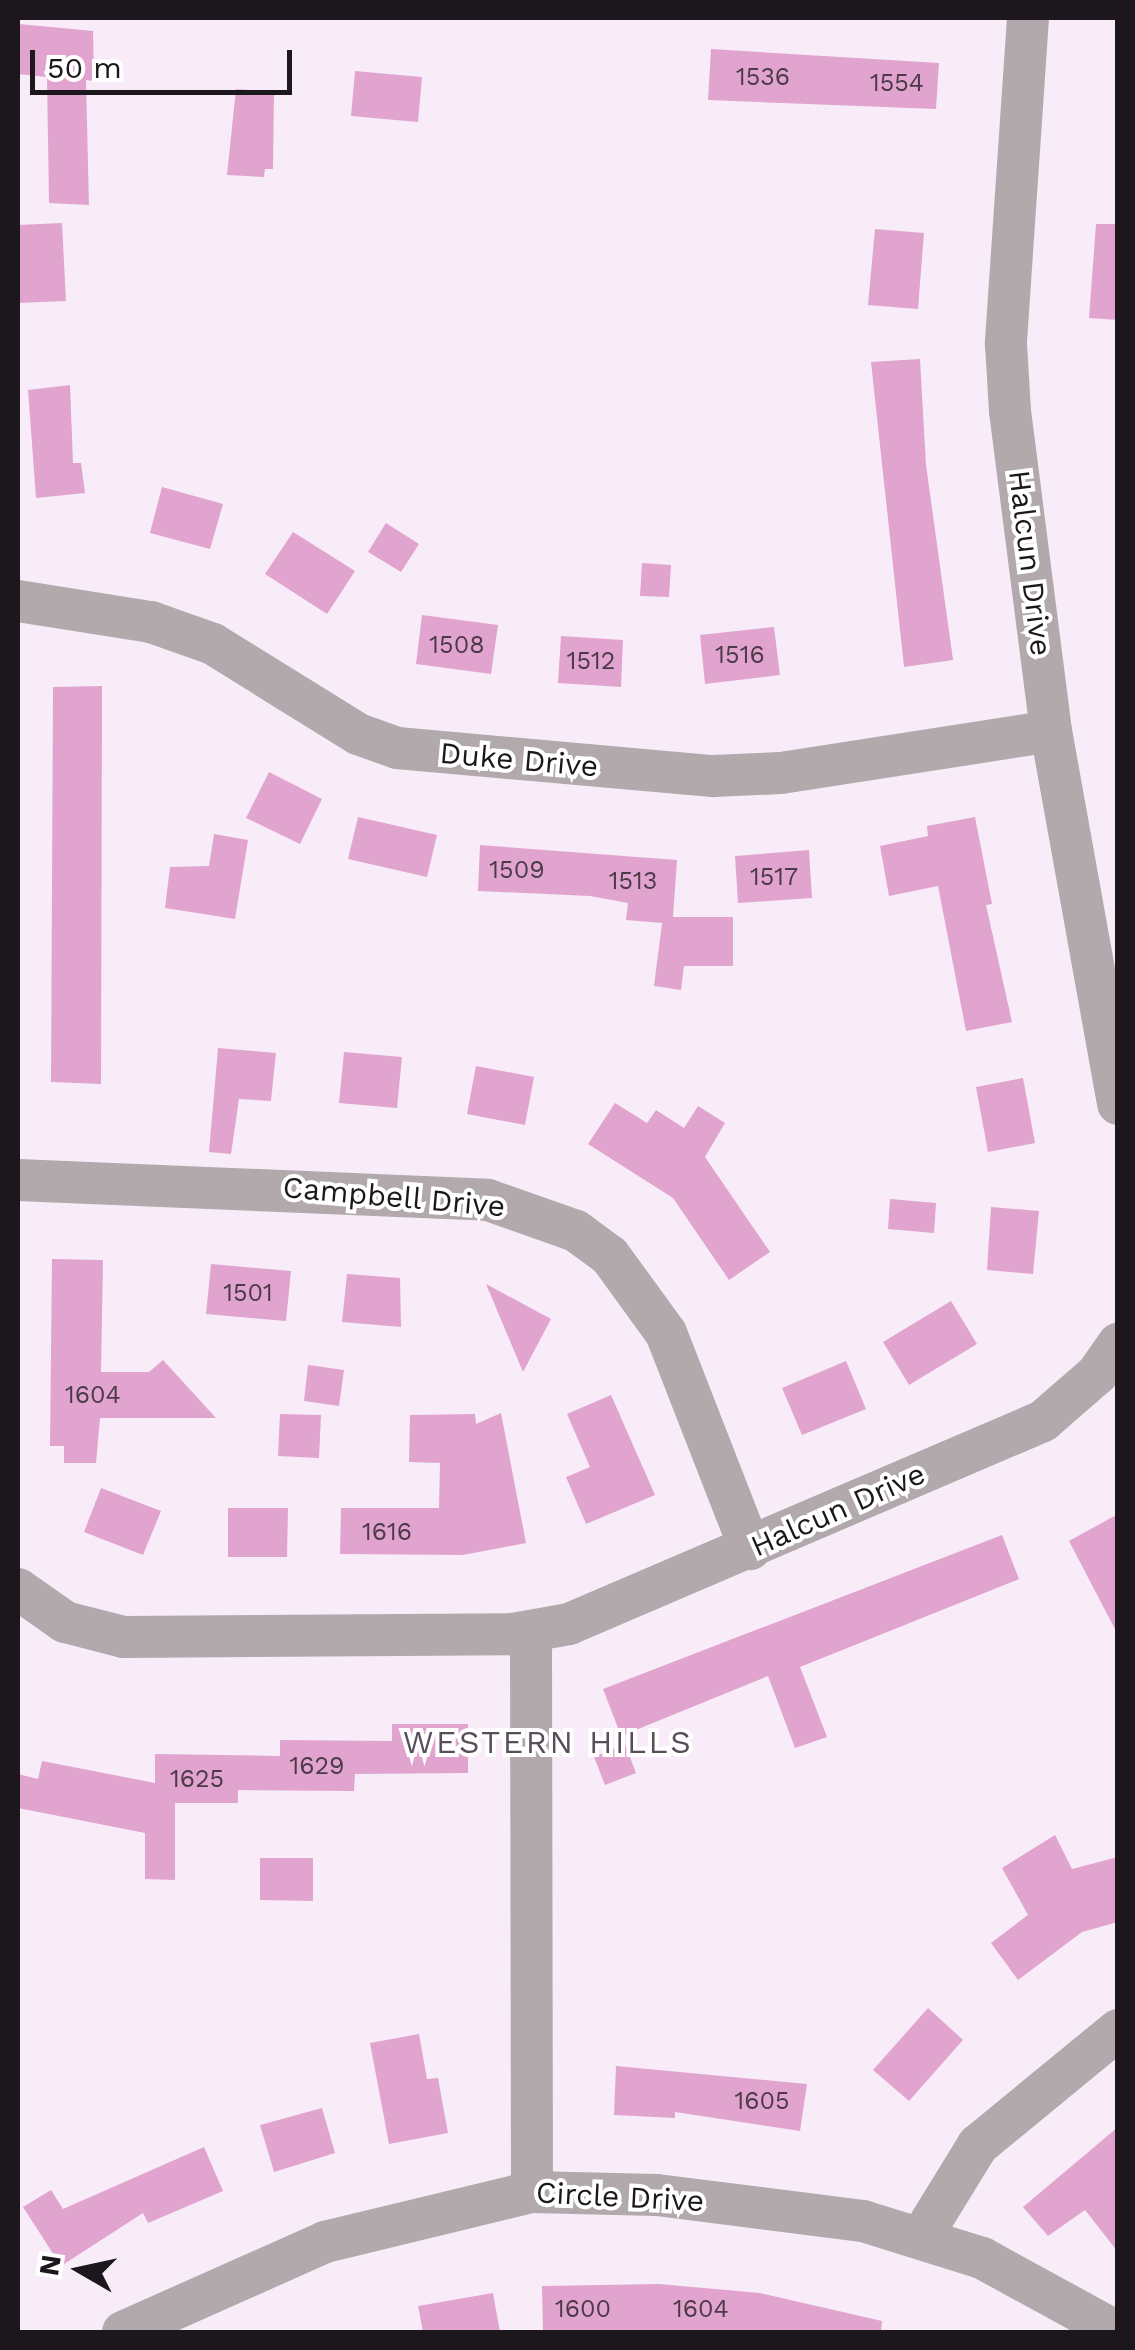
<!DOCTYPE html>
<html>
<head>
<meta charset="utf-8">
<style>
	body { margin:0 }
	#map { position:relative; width:1135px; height:2350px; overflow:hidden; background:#f9ecf9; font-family:"Work Sans",sans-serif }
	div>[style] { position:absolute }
	.building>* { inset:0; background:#e1a4cf }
	.minor>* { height:42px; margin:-21px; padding:0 21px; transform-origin:21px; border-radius:21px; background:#b1a9ac }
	span { translate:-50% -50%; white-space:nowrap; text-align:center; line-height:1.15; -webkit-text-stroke:8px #fff; paint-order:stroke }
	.number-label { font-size:25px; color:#4d3a49 }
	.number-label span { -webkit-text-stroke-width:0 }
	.street-label { font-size:30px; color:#1c171c }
	.neighbourhood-label { font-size:32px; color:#584e59; letter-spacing:2.5px }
	.frame { position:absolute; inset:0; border:20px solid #1c171c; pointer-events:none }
	.north { position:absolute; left:30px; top:2220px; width:100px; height:100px; -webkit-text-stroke:8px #fff; paint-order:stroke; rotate:279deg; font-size:28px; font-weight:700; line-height:40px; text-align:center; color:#1c171c }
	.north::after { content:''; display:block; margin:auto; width:35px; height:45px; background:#1c171c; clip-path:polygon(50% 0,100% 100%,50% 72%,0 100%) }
	.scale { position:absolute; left:30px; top:50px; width:262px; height:45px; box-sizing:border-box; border:5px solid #1c171c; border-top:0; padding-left:12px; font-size:30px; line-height:35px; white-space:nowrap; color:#1c171c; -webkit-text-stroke:8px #fff; paint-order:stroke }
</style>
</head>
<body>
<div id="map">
	<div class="building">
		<div style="clip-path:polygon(19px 24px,93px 31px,94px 81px,86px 80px,89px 205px,49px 203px,47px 77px,18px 74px)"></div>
		<div style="clip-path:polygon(711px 49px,939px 63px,936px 109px,708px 100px)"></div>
		<div style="clip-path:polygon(355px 71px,422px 77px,418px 122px,351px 116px)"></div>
		<div style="clip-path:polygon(236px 89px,274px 92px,273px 169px,265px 169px,264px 177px,227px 175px)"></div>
		<div style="clip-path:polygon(62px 223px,66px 301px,18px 303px,18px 225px)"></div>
		<div style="clip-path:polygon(1096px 224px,1118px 224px,1118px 320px,1089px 318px)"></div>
		<div style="clip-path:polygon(875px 229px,924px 233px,918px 309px,868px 305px)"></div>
		<div style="clip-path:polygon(920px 359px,926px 465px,953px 660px,904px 667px,871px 362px)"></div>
		<div style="clip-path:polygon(70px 385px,73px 463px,81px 463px,85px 493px,36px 498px,28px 390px)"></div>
		<div style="clip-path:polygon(162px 487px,223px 504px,210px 549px,150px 533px)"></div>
		<div style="clip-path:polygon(386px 523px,419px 544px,401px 572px,368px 552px)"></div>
		<div style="clip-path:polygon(293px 532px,355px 571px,327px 614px,265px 574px)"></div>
		<div style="clip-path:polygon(642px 563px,671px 565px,669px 597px,640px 596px)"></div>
		<div style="clip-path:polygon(422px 615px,498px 625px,491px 674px,416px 664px)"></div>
		<div style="clip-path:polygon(774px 627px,780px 675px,705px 684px,700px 635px)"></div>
		<div style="clip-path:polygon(561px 636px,623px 640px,621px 687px,558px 683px)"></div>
		<div style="clip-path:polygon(102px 686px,101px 1084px,51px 1082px,53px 687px)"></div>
		<div style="clip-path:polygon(269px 772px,322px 799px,300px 844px,246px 818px)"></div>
		<div style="clip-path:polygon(358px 817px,437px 835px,427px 877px,348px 859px)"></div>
		<div style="clip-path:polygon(975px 817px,992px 904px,986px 905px,1012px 1022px,966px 1031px,938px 886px,889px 896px,880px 846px,928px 836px,927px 826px)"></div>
		<div style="clip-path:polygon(214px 834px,248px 840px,235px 919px,165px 908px,170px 867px,209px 866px)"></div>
		<div style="clip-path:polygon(480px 845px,677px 860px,673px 917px,733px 917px,733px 966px,684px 966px,681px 990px,654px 986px,662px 923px,626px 920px,628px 903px,590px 896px,478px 891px)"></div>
		<div style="clip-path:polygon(809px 850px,812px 898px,738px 903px,735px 856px)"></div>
		<div style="clip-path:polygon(218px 1048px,276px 1053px,271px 1101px,239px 1099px,231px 1154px,209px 1152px)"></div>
		<div style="clip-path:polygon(344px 1052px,402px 1057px,397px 1108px,339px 1103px)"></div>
		<div style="clip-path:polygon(476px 1066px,534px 1077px,525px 1125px,467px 1114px)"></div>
		<div style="clip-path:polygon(1023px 1078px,1035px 1143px,988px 1152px,976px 1087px)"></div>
		<div style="clip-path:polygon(615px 1103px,647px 1123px,656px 1110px,684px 1128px,698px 1106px,725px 1123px,705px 1157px,770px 1252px,729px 1280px,673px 1198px,588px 1144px)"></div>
		<div style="clip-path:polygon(890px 1199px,936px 1203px,934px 1233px,888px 1229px)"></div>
		<div style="clip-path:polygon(991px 1207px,1039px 1211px,1033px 1274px,987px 1270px)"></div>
		<div style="clip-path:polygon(52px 1259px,103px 1260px,101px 1372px,149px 1372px,163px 1360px,216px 1418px,100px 1418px,96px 1463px,64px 1463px,64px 1446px,50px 1446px)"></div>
		<div style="clip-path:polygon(211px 1264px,291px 1271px,286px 1321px,206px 1314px)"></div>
		<div style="clip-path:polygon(347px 1274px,400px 1278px,401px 1327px,342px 1322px)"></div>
		<div style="clip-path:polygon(486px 1284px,551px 1319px,523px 1372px)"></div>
		<div style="clip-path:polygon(951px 1301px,977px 1344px,909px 1385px,883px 1342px)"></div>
		<div style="clip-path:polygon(846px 1361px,866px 1409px,802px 1435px,782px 1388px)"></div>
		<div style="clip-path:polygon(308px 1365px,344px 1370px,339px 1406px,304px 1401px)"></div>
		<div style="clip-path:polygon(611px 1395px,655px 1495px,586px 1524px,566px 1477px,590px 1467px,567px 1414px)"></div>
		<div style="clip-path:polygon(501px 1413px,526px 1543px,463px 1555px,340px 1554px,341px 1508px,439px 1508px,440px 1463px,409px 1462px,410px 1415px,475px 1414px,476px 1424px)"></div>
		<div style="clip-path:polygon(280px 1414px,321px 1415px,319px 1458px,278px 1456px)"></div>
		<div style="clip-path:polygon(101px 1488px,161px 1511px,143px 1555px,84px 1532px)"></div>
		<div style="clip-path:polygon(228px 1508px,288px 1508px,287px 1557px,228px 1557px)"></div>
		<div style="clip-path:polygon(1118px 1514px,1118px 1635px,1069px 1541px)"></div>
		<div style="clip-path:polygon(1002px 1535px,1019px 1579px,800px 1667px,827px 1737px,795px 1748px,768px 1676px,621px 1736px,603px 1689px)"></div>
		<div style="clip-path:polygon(392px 1724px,468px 1724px,468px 1773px,355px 1774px,354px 1791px,238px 1790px,238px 1803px,175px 1803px,175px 1880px,145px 1879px,145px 1833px,18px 1808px,18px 1774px,38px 1779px,42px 1761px,155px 1783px,155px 1754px,280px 1756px,280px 1740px,392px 1741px)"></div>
		<div style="clip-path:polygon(625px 1744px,636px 1773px,605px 1785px,594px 1757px)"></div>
		<div style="clip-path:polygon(1055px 1835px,1072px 1869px,1118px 1857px,1118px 1922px,1082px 1932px,1018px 1980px,991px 1943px,1028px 1915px,1002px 1868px)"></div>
		<div style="clip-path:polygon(260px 1858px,313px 1858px,313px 1901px,260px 1900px)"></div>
		<div style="clip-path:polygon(928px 2008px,963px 2040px,909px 2101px,873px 2070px)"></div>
		<div style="clip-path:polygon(419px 2034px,427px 2079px,438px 2078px,448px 2133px,389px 2144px,370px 2043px)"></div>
		<div style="clip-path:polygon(616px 2066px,807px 2084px,800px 2131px,675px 2112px,675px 2118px,614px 2115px)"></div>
		<div style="clip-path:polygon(322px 2108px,335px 2153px,274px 2172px,260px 2125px)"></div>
		<div style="clip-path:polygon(1118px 2127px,1118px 2252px,1085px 2210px,1048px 2236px,1023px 2207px)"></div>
		<div style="clip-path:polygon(204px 2147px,223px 2191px,148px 2223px,143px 2213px,61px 2266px,23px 2207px,51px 2190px,63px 2209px)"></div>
		<div style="clip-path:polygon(659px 2284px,760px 2293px,882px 2321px,881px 2332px,543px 2332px,542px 2286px)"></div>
		<div style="clip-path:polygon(493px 2293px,500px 2332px,423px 2332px,418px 2306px)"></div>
	</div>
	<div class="minor">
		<div style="left:1028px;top:18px;width:327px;rotate:93.9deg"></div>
		<div style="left:1006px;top:344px;width:67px;rotate:86.6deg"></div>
		<div style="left:1010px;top:411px;width:323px;rotate:82.7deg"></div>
		<div style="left:1051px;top:731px;width:379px;rotate:79.8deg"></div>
		<div style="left:18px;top:601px;width:135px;rotate:9deg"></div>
		<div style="left:151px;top:622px;width:66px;rotate:19.5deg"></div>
		<div style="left:213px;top:644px;width:171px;rotate:31.8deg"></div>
		<div style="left:358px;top:734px;width:41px;rotate:19.7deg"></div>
		<div style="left:397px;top:748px;width:317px;rotate:5.1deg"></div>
		<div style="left:713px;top:776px;width:68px;rotate:-2.5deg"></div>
		<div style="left:781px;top:773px;width:273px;rotate:-8.8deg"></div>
		<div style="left:18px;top:1180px;width:470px;rotate:2.4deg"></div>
		<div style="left:488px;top:1200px;width:93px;rotate:19.4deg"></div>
		<div style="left:576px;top:1231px;width:42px;rotate:36.3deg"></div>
		<div style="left:610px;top:1256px;width:95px;rotate:54deg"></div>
		<div style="left:666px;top:1333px;width:232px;rotate:68.7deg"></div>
		<div style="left:18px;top:1589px;width:57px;rotate:35.1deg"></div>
		<div style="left:65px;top:1622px;width:61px;rotate:14.3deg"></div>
		<div style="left:124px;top:1637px;width:389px;rotate:-0.4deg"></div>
		<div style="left:513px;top:1634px;width:57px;rotate:-10.1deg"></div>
		<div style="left:569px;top:1624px;width:516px;rotate:-23.18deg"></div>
		<div style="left:1043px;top:1421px;width:72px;rotate:-41deg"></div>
		<div style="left:1097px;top:1374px;width:37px;rotate:-55deg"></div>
		<div style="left:531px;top:1632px;width:560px;rotate:89.9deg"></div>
		<div style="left:922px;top:2236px;width:107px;rotate:-58.4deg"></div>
		<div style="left:978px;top:2145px;width:181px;rotate:-39.4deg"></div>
		<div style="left:123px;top:2332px;width:221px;rotate:-24deg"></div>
		<div style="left:325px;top:2242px;width:213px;rotate:-13.6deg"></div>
		<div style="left:532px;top:2192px;width:125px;rotate:1.4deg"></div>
		<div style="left:657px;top:2195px;width:208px;rotate:7.2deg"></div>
		<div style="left:863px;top:2221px;width:125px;rotate:17.3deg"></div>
		<div style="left:982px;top:2258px;width:154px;rotate:28.7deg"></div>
	</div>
	<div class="number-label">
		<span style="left:763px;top:77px">1536</span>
		<span style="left:897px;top:83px">1554</span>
		<span style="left:457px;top:645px">1508</span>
		<span style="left:740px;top:655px">1516</span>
		<span style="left:591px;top:661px">1512</span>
		<span style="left:517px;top:870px">1509</span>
		<span style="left:774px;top:877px">1517</span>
		<span style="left:633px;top:881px">1513</span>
		<span style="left:248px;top:1293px">1501</span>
		<span style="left:93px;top:1395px">1604</span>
		<span style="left:387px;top:1532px">1616</span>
		<span style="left:317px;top:1766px">1629</span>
		<span style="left:197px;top:1779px">1625</span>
		<span style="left:762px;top:2101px">1605</span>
		<span style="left:583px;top:2309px">1600</span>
		<span style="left:701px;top:2309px">1604</span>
	</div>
	<div class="street-label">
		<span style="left:1030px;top:563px;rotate:83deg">Halcun Drive</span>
		<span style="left:519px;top:760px;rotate:5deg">Duke Drive</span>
		<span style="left:394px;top:1197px;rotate:5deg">Campbell Drive</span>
		<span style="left:838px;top:1510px;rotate:-24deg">Halcun Drive</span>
		<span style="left:620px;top:2197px;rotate:3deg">Circle Drive</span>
	</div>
	<div class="neighbourhood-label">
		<span style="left:548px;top:1742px">WESTERN HILLS</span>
	</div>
	<div class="frame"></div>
	<div class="north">N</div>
	<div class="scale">50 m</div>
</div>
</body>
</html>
